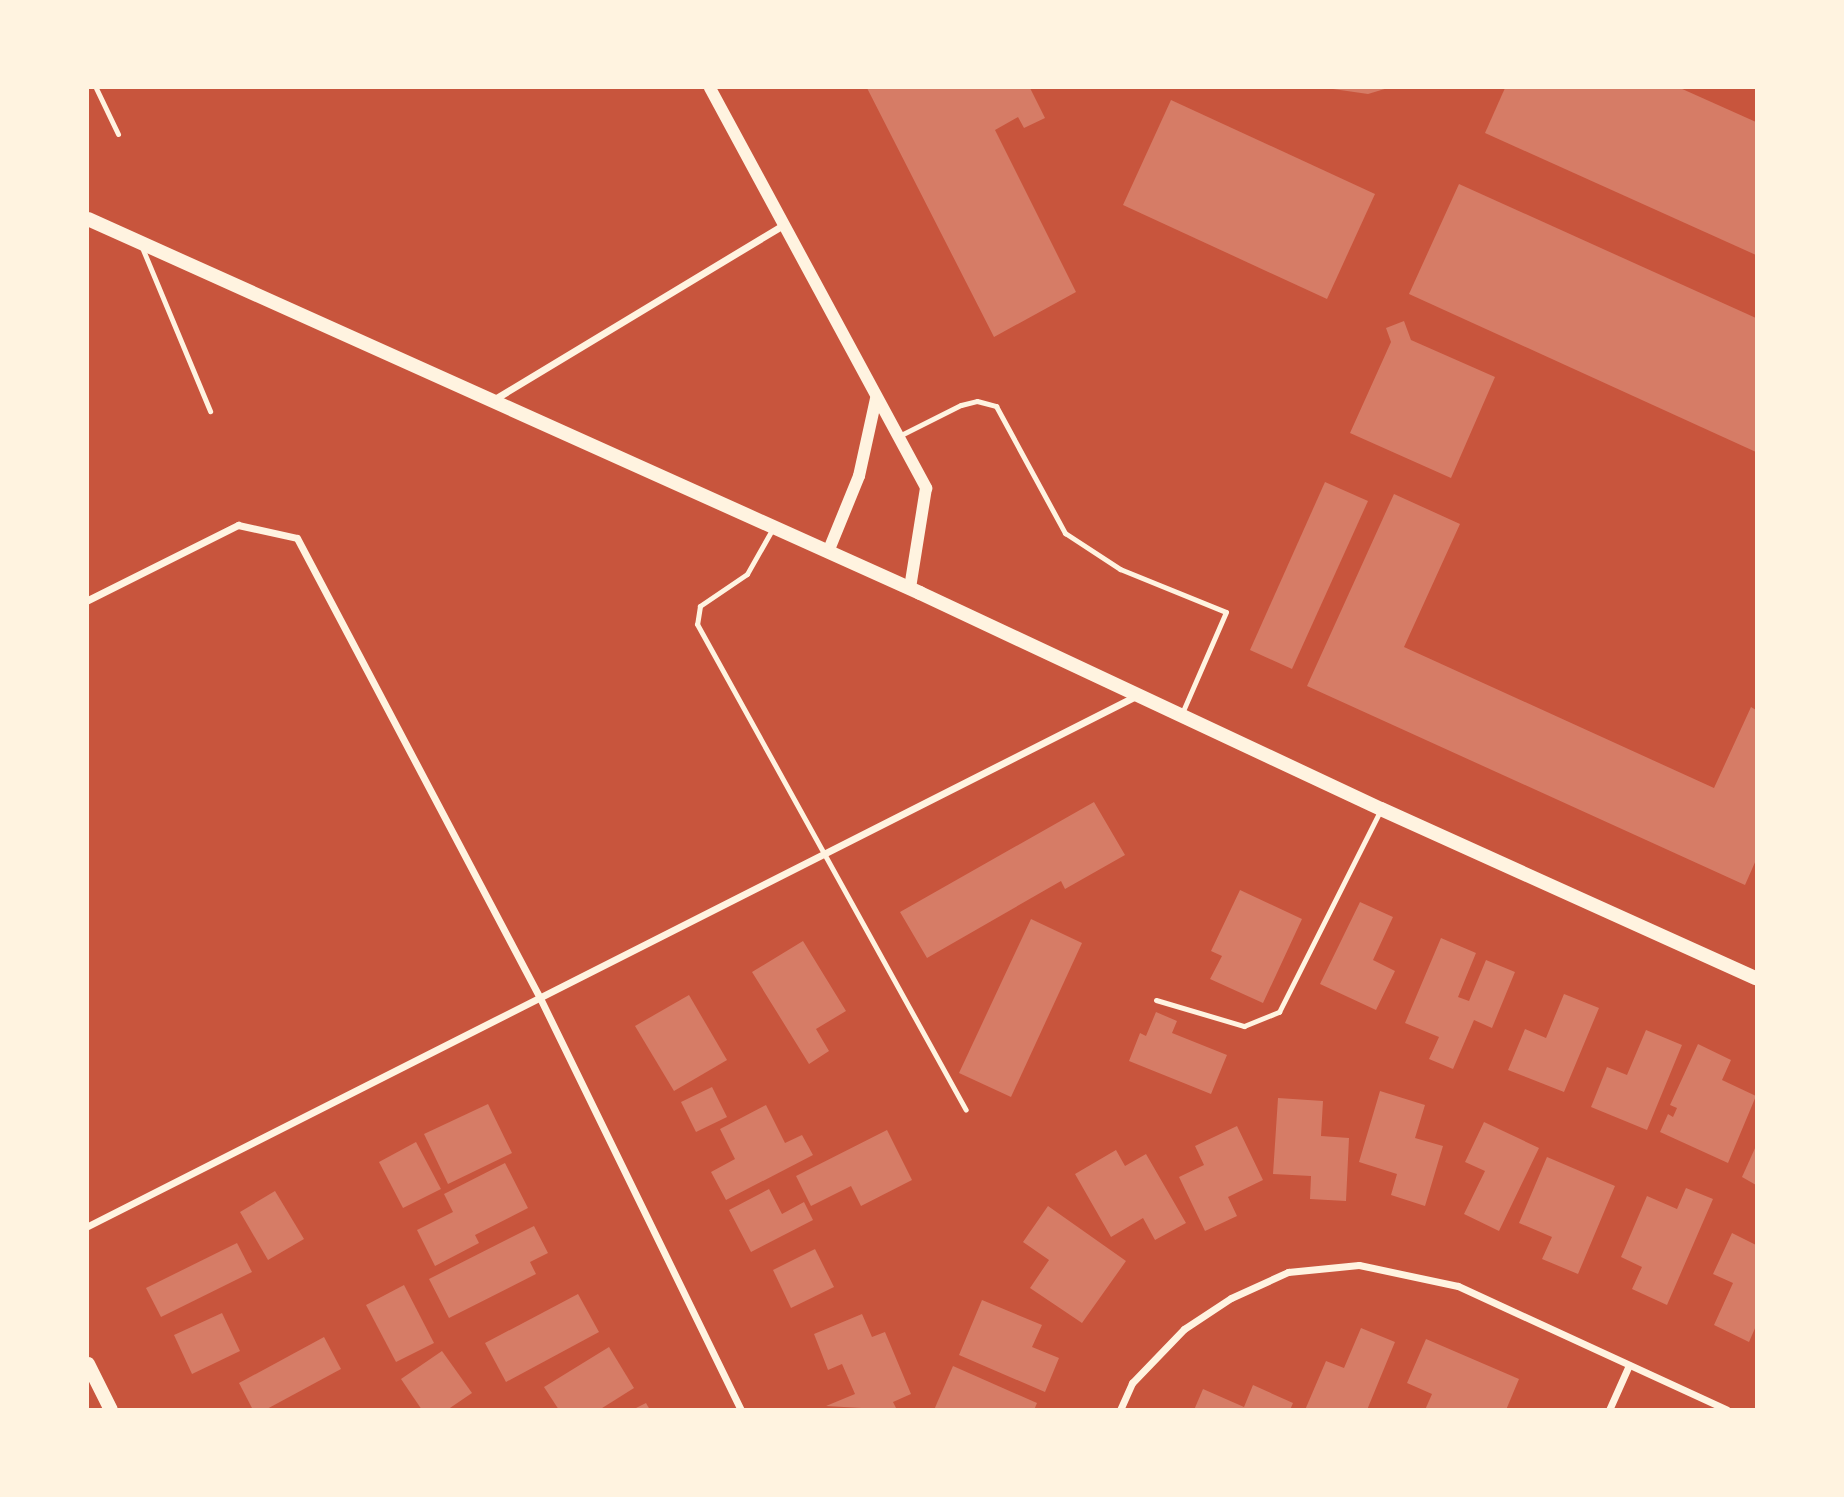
<!DOCTYPE html>
<html>
<head>
<meta charset="utf-8">
<style>
	body { margin:0 }
	#map { position:relative; width:1844px; height:1497px; overflow:hidden; background:#c8553d; font-family:Helvetica,sans-serif }
	div>[style] { position:absolute }
	.building>* { inset:0; background:#d67c66 }
	.service>* { height:5px; margin:-2.5px; padding:0 2.5px; transform-origin:2.5px; border-radius:2.5px; background:#fff3e0 }
	.minor>* { height:7px; margin:-3.5px; padding:0 3.5px; transform-origin:3.5px; border-radius:3.5px; background:#fff3e0 }
	.tertiary>* { height:12px; margin:-6px; padding:0 6px; transform-origin:6px; border-radius:6px; background:#fff3e0 }
	.secondary>* { height:14px; margin:-7px; padding:0 7px; transform-origin:7px; border-radius:7px; background:#fff3e0 }
	span { translate:-50% -50%; white-space:nowrap; text-align:center; line-height:1.15; -webkit-text-stroke:5px #fff3e0; paint-order:stroke }
	.frame { position:absolute; inset:0; border:89px solid #fff3e0; pointer-events:none }
</style>
</head>
<body>
<div id="map">
	<div class="building">
		<div style="clip-path:polygon(867px 88px,1030px 88px,1045px 118px,1024px 128px,1018px 117px,995px 130px,1076px 292px,994px 337px)"></div>
		<div style="clip-path:polygon(1326px 88px,1388px 88px,1368px 94px)"></div>
		<div style="clip-path:polygon(1505px 88px,1680px 88px,1756px 122px,1756px 255px,1485px 133px)"></div>
		<div style="clip-path:polygon(1171px 100px,1375px 194px,1327px 299px,1123px 205px)"></div>
		<div style="clip-path:polygon(1459px 184px,1756px 318px,1756px 452px,1409px 294px)"></div>
		<div style="clip-path:polygon(1404px 321px,1411px 340px,1495px 377px,1451px 478px,1350px 433px,1391px 342px,1386px 328px)"></div>
		<div style="clip-path:polygon(1325px 482px,1368px 501px,1292px 669px,1250px 650px)"></div>
		<div style="clip-path:polygon(1394px 494px,1460px 524px,1404px 647px,1714px 788px,1751px 707px,1756px 710px,1756px 860px,1745px 885px,1307px 686px)"></div>
		<div style="clip-path:polygon(1094px 802px,1125px 855px,1065px 889px,1061px 881px,927px 958px,900px 912px)"></div>
		<div style="clip-path:polygon(1240px 890px,1302px 919px,1263px 1003px,1210px 979px,1222px 956px,1211px 951px)"></div>
		<div style="clip-path:polygon(1360px 902px,1393px 917px,1373px 960px,1395px 971px,1376px 1010px,1320px 984px)"></div>
		<div style="clip-path:polygon(1031px 919px,1082px 943px,1011px 1097px,959px 1073px)"></div>
		<div style="clip-path:polygon(1441px 938px,1476px 953px,1458px 997px,1469px 1001px,1486px 960px,1515px 972px,1492px 1028px,1474px 1020px,1453px 1069px,1429px 1059px,1439px 1037px,1405px 1023px)"></div>
		<div style="clip-path:polygon(803px 941px,846px 1011px,816px 1029px,829px 1051px,809px 1064px,752px 972px)"></div>
		<div style="clip-path:polygon(1564px 994px,1599px 1008px,1564px 1092px,1508px 1070px,1525px 1029px,1546px 1038px)"></div>
		<div style="clip-path:polygon(689px 995px,727px 1060px,674px 1091px,635px 1026px)"></div>
		<div style="clip-path:polygon(1156px 1012px,1177px 1021px,1172px 1033px,1227px 1055px,1211px 1094px,1129px 1061px,1140px 1033px,1146px 1036px)"></div>
		<div style="clip-path:polygon(1646px 1030px,1682px 1045px,1647px 1130px,1591px 1107px,1607px 1067px,1627px 1075px)"></div>
		<div style="clip-path:polygon(1698px 1044px,1731px 1060px,1722px 1080px,1756px 1096px,1728px 1163px,1660px 1132px,1668px 1114px,1673px 1117px,1677px 1108px,1670px 1105px)"></div>
		<div style="clip-path:polygon(712px 1087px,727px 1117px,696px 1132px,681px 1102px)"></div>
		<div style="clip-path:polygon(1380px 1091px,1425px 1105px,1415px 1138px,1443px 1146px,1425px 1206px,1391px 1195px,1397px 1174px,1359px 1162px)"></div>
		<div style="clip-path:polygon(1278px 1098px,1323px 1101px,1321px 1136px,1349px 1138px,1346px 1201px,1310px 1199px,1311px 1176px,1273px 1174px)"></div>
		<div style="clip-path:polygon(488px 1104px,512px 1153px,448px 1184px,424px 1134px)"></div>
		<div style="clip-path:polygon(766px 1105px,785px 1143px,802px 1135px,813px 1155px,726px 1200px,711px 1172px,735px 1159px,720px 1129px)"></div>
		<div style="clip-path:polygon(1484px 1122px,1539px 1148px,1499px 1231px,1464px 1214px,1485px 1171px,1465px 1162px)"></div>
		<div style="clip-path:polygon(1237px 1126px,1263px 1180px,1228px 1197px,1237px 1216px,1205px 1231px,1179px 1177px,1204px 1165px,1195px 1146px)"></div>
		<div style="clip-path:polygon(887px 1130px,912px 1180px,861px 1206px,851px 1186px,811px 1206px,796px 1176px)"></div>
		<div style="clip-path:polygon(416px 1142px,441px 1189px,403px 1208px,379px 1162px)"></div>
		<div style="clip-path:polygon(1756px 1146px,1756px 1185px,1742px 1177px)"></div>
		<div style="clip-path:polygon(1116px 1150px,1125px 1166px,1146px 1154px,1186px 1223px,1155px 1240px,1143px 1218px,1111px 1237px,1075px 1174px)"></div>
		<div style="clip-path:polygon(1547px 1157px,1615px 1186px,1578px 1274px,1542px 1259px,1552px 1237px,1519px 1223px)"></div>
		<div style="clip-path:polygon(505px 1163px,528px 1208px,475px 1235px,479px 1243px,435px 1266px,417px 1230px,453px 1212px,444px 1194px)"></div>
		<div style="clip-path:polygon(1686px 1188px,1713px 1199px,1667px 1305px,1632px 1289px,1642px 1267px,1621px 1257px,1647px 1196px,1677px 1209px)"></div>
		<div style="clip-path:polygon(769px 1189px,782px 1214px,804px 1202px,813px 1220px,751px 1252px,729px 1210px)"></div>
		<div style="clip-path:polygon(275px 1191px,304px 1239px,268px 1260px,240px 1212px)"></div>
		<div style="clip-path:polygon(1048px 1206px,1126px 1261px,1082px 1323px,1030px 1288px,1049px 1260px,1023px 1242px)"></div>
		<div style="clip-path:polygon(534px 1226px,548px 1253px,530px 1262px,536px 1274px,449px 1318px,429px 1279px)"></div>
		<div style="clip-path:polygon(1732px 1233px,1756px 1245px,1756px 1326px,1749px 1342px,1714px 1325px,1733px 1283px,1713px 1274px)"></div>
		<div style="clip-path:polygon(237px 1243px,252px 1272px,161px 1317px,146px 1288px)"></div>
		<div style="clip-path:polygon(815px 1249px,834px 1287px,791px 1308px,773px 1270px)"></div>
		<div style="clip-path:polygon(404px 1285px,434px 1343px,396px 1362px,366px 1305px)"></div>
		<div style="clip-path:polygon(578px 1294px,599px 1332px,506px 1382px,485px 1343px)"></div>
		<div style="clip-path:polygon(982px 1300px,1042px 1325px,1032px 1347px,1059px 1358px,1045px 1392px,959px 1355px)"></div>
		<div style="clip-path:polygon(222px 1313px,240px 1351px,192px 1374px,174px 1335px)"></div>
		<div style="clip-path:polygon(862px 1314px,872px 1337px,885px 1332px,911px 1394px,893px 1402px,897px 1410px,826px 1406px,855px 1394px,842px 1364px,828px 1370px,814px 1334px)"></div>
		<div style="clip-path:polygon(1361px 1328px,1395px 1342px,1367px 1410px,1305px 1410px,1326px 1361px,1344px 1368px)"></div>
		<div style="clip-path:polygon(324px 1337px,341px 1369px,265px 1410px,253px 1410px,239px 1383px)"></div>
		<div style="clip-path:polygon(1426px 1339px,1519px 1379px,1506px 1410px,1425px 1410px,1432px 1394px,1407px 1383px)"></div>
		<div style="clip-path:polygon(609px 1347px,634px 1388px,599px 1410px,559px 1410px,544px 1387px)"></div>
		<div style="clip-path:polygon(442px 1351px,472px 1393px,447px 1410px,422px 1410px,401px 1379px)"></div>
		<div style="clip-path:polygon(953px 1366px,1037px 1403px,1034px 1410px,934px 1410px)"></div>
		<div style="clip-path:polygon(1253px 1385px,1293px 1403px,1290px 1410px,1194px 1410px,1203px 1389px,1244px 1407px)"></div>
		<div style="clip-path:polygon(646px 1403px,650px 1410px,632px 1410px)"></div>
	</div>
	<div class="service">
		<div style="left:96px;top:88px;width:51px;rotate:64.4deg"></div>
		<div style="left:141px;top:245px;width:180px;rotate:67.4deg"></div>
		<div style="left:899px;top:436px;width:69px;rotate:-26.6deg"></div>
		<div style="left:961px;top:405px;width:16px;rotate:-14deg"></div>
		<div style="left:977px;top:401px;width:20px;rotate:15deg"></div>
		<div style="left:996px;top:406px;width:145px;rotate:61.5deg"></div>
		<div style="left:1065px;top:533px;width:66px;rotate:33.2deg"></div>
		<div style="left:1120px;top:569px;width:114px;rotate:22.1deg"></div>
		<div style="left:1226px;top:612px;width:110px;rotate:113.5deg"></div>
		<div style="left:773px;top:528px;width:53px;rotate:119.5deg"></div>
		<div style="left:747px;top:574px;width:57px;rotate:145.8deg"></div>
		<div style="left:700px;top:606px;width:18px;rotate:99deg"></div>
		<div style="left:697px;top:624px;width:555px;rotate:61.04deg"></div>
		<div style="left:1156px;top:1000px;width:92px;rotate:16.5deg"></div>
		<div style="left:1244px;top:1026px;width:38px;rotate:-22deg"></div>
		<div style="left:1279px;top:1012px;width:227px;rotate:-63.3deg"></div>
	</div>
	<div class="minor">
		<div style="left:493px;top:400px;width:337px;rotate:-31.1deg"></div>
		<div style="left:88px;top:600px;width:168px;rotate:-26.6deg"></div>
		<div style="left:238px;top:525px;width:60px;rotate:12.4deg"></div>
		<div style="left:297px;top:538px;width:520px;rotate:62.15deg"></div>
		<div style="left:540px;top:998px;width:458px;rotate:64deg"></div>
		<div style="left:88px;top:1226px;width:1174px;rotate:-26.83deg"></div>
		<div style="left:1120px;top:1410px;width:30px;rotate:-66deg"></div>
		<div style="left:1132px;top:1383px;width:75px;rotate:-46.1deg"></div>
		<div style="left:1184px;top:1329px;width:56px;rotate:-33.4deg"></div>
		<div style="left:1231px;top:1298px;width:63px;rotate:-24.5deg"></div>
		<div style="left:1288px;top:1272px;width:71px;rotate:-5.6deg"></div>
		<div style="left:1359px;top:1265px;width:101px;rotate:12deg"></div>
		<div style="left:1458px;top:1286px;width:296px;rotate:24.7deg"></div>
		<div style="left:1609px;top:1410px;width:49px;rotate:-66deg"></div>
	</div>
	<div class="tertiary">
		<div style="left:710px;top:88px;width:455px;rotate:61.6deg"></div>
		<div style="left:926px;top:488px;width:101px;rotate:99.1deg"></div>
		<div style="left:828px;top:552px;width:82px;rotate:-67.8deg"></div>
		<div style="left:859px;top:476px;width:79px;rotate:-77.6deg"></div>
	</div>
	<div class="secondary">
		<div style="left:88px;top:219px;width:912px;rotate:24.2deg"></div>
		<div style="left:920px;top:593px;width:509px;rotate:25.11deg"></div>
		<div style="left:1381px;top:809px;width:411px;rotate:24.3deg"></div>
		<div style="left:88px;top:1364px;width:51px;rotate:63.4deg"></div>
	</div>
	<div class="frame"></div>
</div>
</body>
</html>
